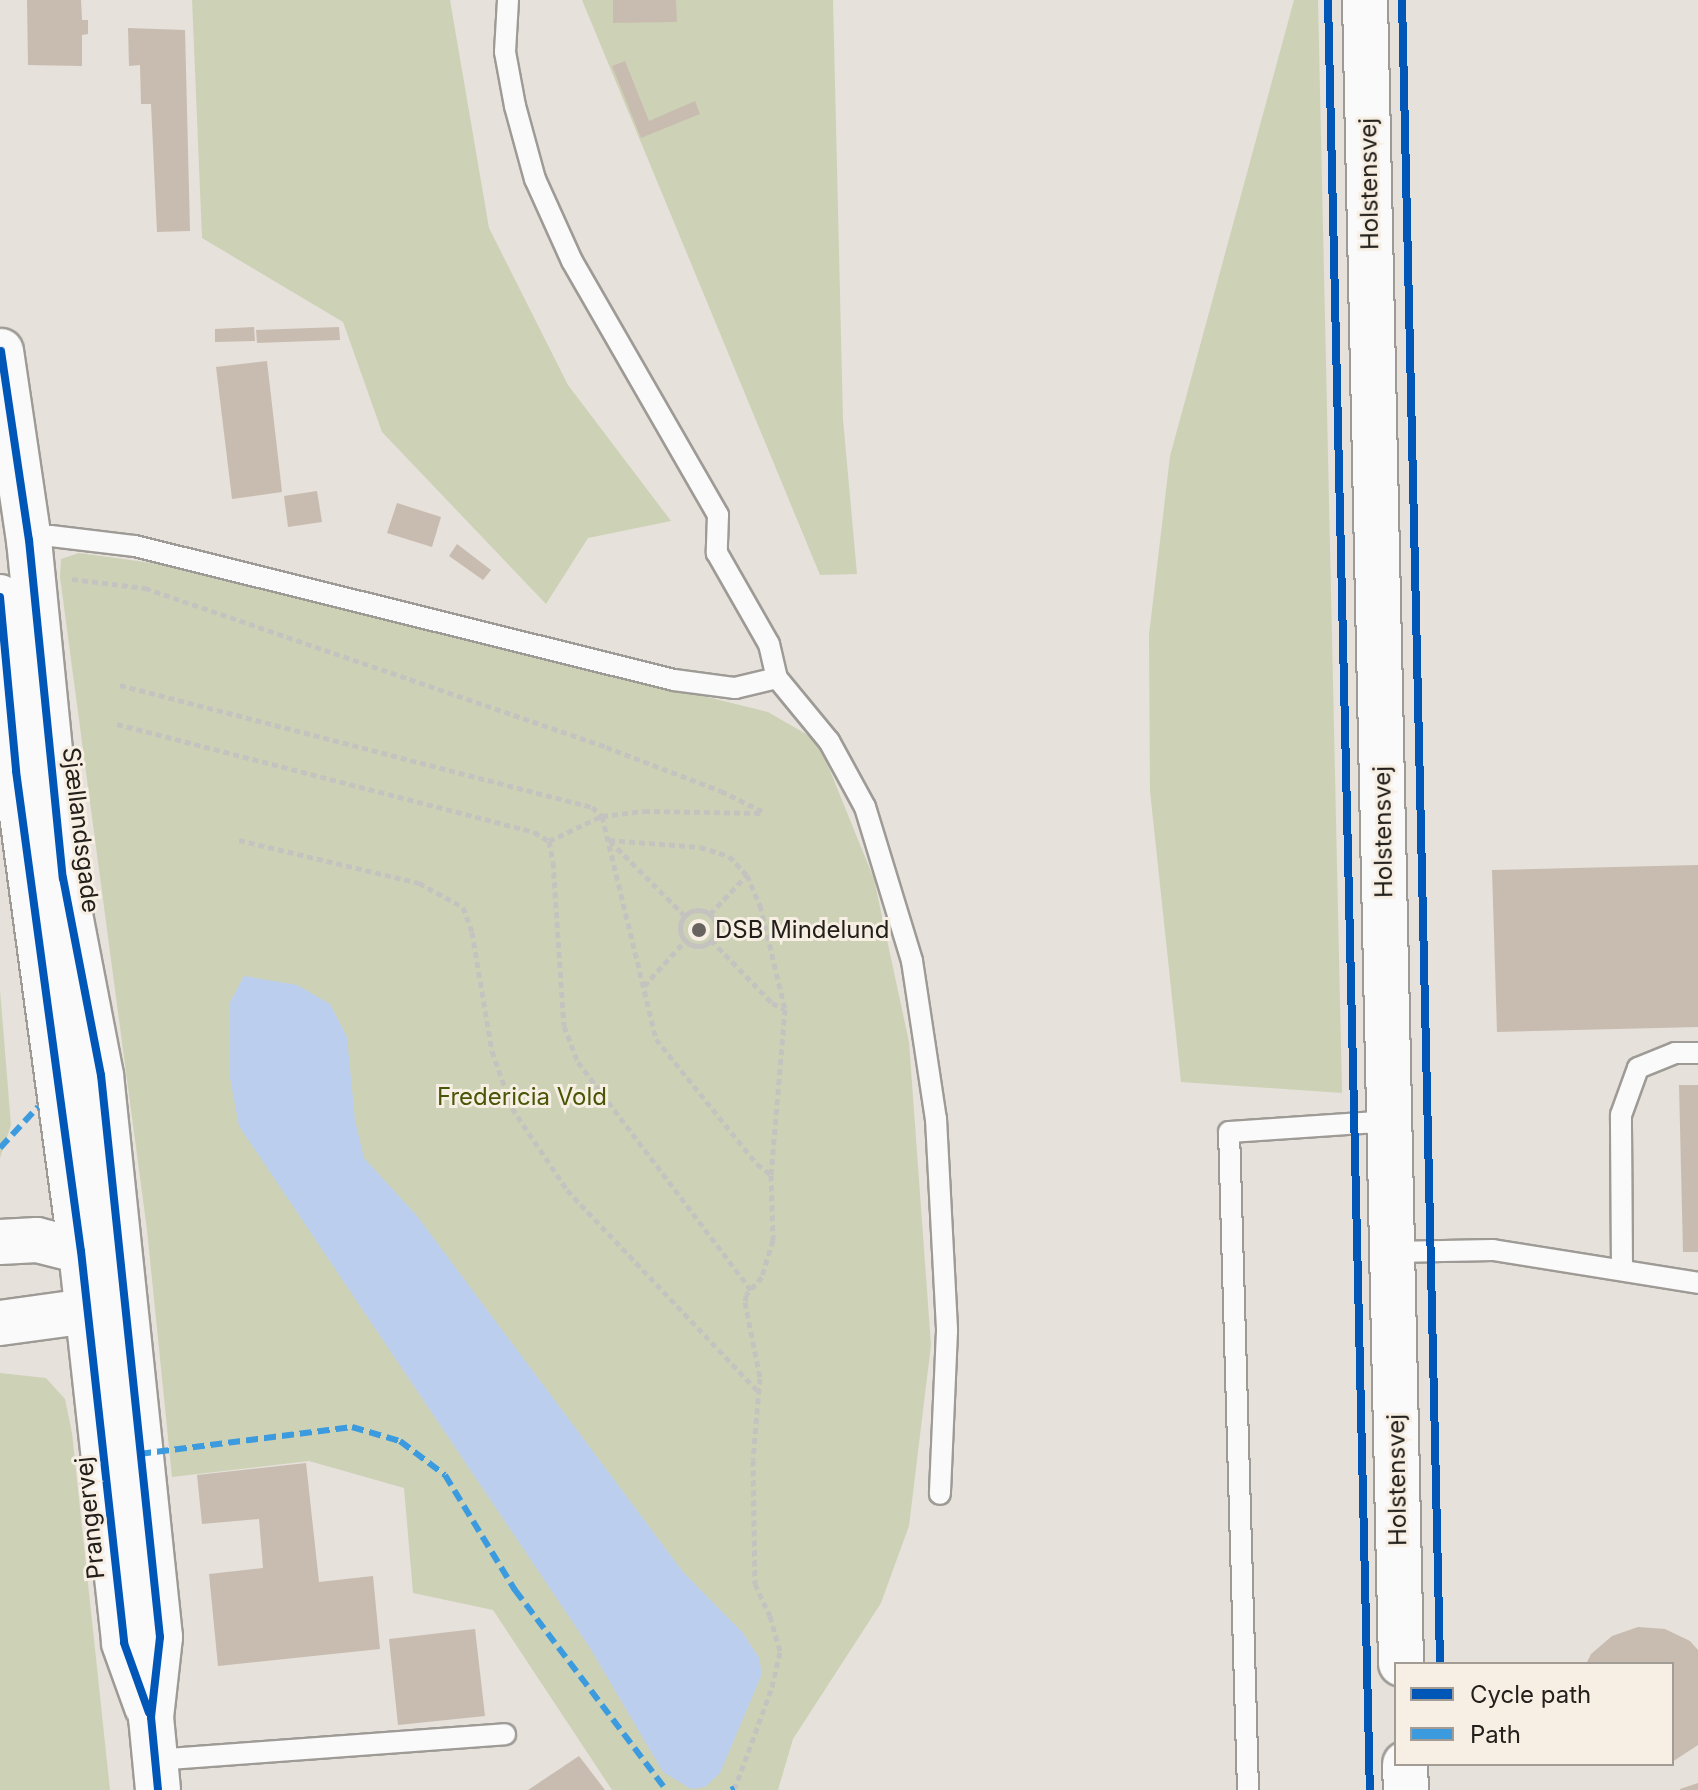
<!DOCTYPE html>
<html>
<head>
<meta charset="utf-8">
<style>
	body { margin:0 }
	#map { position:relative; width:1698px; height:1790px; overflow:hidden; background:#e6e1db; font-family:Inter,sans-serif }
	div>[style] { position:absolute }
	.green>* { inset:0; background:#cdd2b6 }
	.water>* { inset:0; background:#bcceee }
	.building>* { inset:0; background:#c8bcb0 }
	.path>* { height:5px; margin-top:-2.5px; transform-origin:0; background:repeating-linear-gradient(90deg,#c5c3c0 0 6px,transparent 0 10px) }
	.path>.ring { margin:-2.5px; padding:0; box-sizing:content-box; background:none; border:5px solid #c5c3c0; border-radius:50% }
	.roads { filter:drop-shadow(2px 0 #9e9b96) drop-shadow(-2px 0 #9e9b96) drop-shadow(0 2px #9e9b96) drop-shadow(0 -2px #9e9b96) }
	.lane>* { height:20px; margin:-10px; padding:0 10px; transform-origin:10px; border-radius:10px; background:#fbfafa }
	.secondary>* { height:44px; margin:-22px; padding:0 22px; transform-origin:22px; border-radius:22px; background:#fbfafa }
	.quiet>* { height:6px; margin-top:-3px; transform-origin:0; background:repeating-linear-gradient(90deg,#3c9bdf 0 12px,transparent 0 18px) }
	.cycleway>* { height:8px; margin:-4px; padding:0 4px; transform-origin:4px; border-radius:4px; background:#0057b8 }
	.dots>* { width:22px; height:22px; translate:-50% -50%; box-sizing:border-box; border:4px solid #f8efe4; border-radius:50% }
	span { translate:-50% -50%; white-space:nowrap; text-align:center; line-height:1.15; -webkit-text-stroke:6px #f8efe4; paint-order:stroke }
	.street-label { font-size:24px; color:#23201c }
	.poi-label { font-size:24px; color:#23201c }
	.left { translate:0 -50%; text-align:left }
	.park-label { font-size:24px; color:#495606 }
	.legend { position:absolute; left:1394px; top:1662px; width:280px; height:104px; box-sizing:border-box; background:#f8efe4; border:2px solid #a39c94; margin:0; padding:10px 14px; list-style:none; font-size:24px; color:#23201c }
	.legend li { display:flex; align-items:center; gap:16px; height:40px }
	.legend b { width:40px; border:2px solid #a39c94 }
</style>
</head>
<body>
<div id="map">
	<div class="green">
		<div style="clip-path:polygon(192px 0,450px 0,489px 228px,568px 385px,671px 521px,588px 538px,546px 604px,382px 432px,343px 322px,202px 238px)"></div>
		<div style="clip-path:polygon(582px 0,833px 0,843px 419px,857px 574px,820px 575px)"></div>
		<div style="clip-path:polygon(1294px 0,1318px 0,1342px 1093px,1181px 1082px,1150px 791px,1149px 635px,1170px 456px)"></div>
		<div style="clip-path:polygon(79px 553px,174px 566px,768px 712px,818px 741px,874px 879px,909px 1042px,931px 1345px,909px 1526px,881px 1603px,793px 1739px,778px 1790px,612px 1790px,493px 1610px,413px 1593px,404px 1488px,309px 1461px,172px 1477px,147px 1230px,60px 577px,61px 559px)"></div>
		<div style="clip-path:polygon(0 990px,11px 1125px,0 1158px)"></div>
		<div style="clip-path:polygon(0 1373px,46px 1378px,65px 1399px,72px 1433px,110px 1790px,0 1790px)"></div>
	</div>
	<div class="water">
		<div style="clip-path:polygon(244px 976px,297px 985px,330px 1004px,347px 1037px,355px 1120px,364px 1158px,417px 1216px,683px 1572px,743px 1633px,759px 1658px,762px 1674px,720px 1773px,705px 1787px,691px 1789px,663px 1772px,590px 1648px,239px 1126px,230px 1078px,229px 1004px)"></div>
	</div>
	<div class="building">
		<div style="clip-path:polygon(27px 0,81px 0,82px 20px,88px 20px,88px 34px,82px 35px,82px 66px,28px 65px)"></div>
		<div style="clip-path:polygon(613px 0,676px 0,677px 22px,613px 23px)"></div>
		<div style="clip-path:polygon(128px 28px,185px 30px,190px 231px,157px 232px,151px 104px,141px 104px,140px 65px,129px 66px)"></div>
		<div style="clip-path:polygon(625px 61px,649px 121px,695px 101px,700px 114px,641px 138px,612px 66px)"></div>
		<div style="clip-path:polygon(254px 327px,255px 341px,215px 342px,215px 329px)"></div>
		<div style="clip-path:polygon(339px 327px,340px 340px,257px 343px,256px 330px)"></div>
		<div style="clip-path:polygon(267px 361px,282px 492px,232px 499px,216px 367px)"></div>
		<div style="clip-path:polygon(317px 491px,322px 522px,288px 527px,284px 496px)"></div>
		<div style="clip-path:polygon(397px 503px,441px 517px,432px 547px,387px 533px)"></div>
		<div style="clip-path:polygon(457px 544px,491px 570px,483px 580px,449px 556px)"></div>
		<div style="clip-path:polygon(1698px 865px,1698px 1027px,1497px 1032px,1492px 870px)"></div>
		<div style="clip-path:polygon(1679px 1085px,1698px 1085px,1698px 1252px,1683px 1252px)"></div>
		<div style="clip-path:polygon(306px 1463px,319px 1582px,373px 1576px,380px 1649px,218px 1666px,209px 1574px,263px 1568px,259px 1519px,202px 1524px,197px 1475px)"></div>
		<div style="clip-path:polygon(1638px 1627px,1665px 1629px,1690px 1641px,1698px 1650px,1698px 1745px,1672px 1762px,1672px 1664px,1586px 1664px,1591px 1654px,1612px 1636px)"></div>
		<div style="clip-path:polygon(475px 1629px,485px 1716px,398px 1725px,389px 1639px)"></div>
		<div style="clip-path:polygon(579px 1756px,605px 1790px,528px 1790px)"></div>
		<div style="clip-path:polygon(1698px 1783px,1698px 1790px,1680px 1790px,1680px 1789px)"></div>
	</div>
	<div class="path">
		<div style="left:72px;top:579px;width:74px;rotate:7deg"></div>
		<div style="left:145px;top:588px;width:488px;rotate:19deg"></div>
		<div style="left:606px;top:747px;width:123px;rotate:20.9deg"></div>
		<div style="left:721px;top:791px;width:50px;rotate:26.1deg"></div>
		<div style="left:120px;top:685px;width:488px;rotate:14.5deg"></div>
		<div style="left:592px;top:807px;width:13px;rotate:42deg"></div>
		<div style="left:602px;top:816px;width:229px;rotate:76.4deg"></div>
		<div style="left:656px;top:1039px;width:161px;rotate:51.1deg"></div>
		<div style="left:757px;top:1164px;width:18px;rotate:38deg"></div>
		<div style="left:117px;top:724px;width:431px;rotate:14.5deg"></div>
		<div style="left:534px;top:832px;width:17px;rotate:31deg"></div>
		<div style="left:549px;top:841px;width:21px;rotate:79deg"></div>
		<div style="left:553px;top:862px;width:164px;rotate:86.2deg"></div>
		<div style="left:564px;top:1026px;width:39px;rotate:69deg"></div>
		<div style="left:578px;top:1062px;width:286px;rotate:52.8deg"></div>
		<div style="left:239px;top:840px;width:185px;rotate:13.4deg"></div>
		<div style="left:419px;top:883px;width:50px;rotate:28.6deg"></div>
		<div style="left:463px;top:907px;width:27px;rotate:70deg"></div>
		<div style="left:472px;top:932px;width:121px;rotate:80.5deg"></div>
		<div style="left:492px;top:1051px;width:60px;rotate:70.7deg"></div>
		<div style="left:512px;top:1108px;width:99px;rotate:56.1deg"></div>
		<div style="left:567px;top:1190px;width:279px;rotate:46.5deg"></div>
		<div style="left:609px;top:840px;width:91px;rotate:4.4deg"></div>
		<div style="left:700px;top:847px;width:30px;rotate:17deg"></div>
		<div style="left:729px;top:856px;width:26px;rotate:47deg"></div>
		<div style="left:747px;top:875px;width:33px;rotate:67deg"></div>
		<div style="left:760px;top:905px;width:107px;rotate:76.5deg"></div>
		<div style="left:785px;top:1009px;width:167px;rotate:94.8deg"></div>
		<div style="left:771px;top:1175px;width:65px;rotate:88.2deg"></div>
		<div style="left:773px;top:1240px;width:39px;rotate:107deg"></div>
		<div style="left:762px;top:1277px;width:24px;rotate:132deg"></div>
		<div style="left:746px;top:1295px;width:7px;rotate:98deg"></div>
		<div style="left:745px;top:1302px;width:77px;rotate:78.8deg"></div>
		<div style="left:760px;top:1378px;width:82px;rotate:94.9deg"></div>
		<div style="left:753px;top:1460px;width:124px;rotate:89.1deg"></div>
		<div style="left:755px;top:1584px;width:35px;rotate:65deg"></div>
		<div style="left:770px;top:1616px;width:37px;rotate:74deg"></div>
		<div style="left:780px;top:1652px;width:39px;rotate:103deg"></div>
		<div style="left:771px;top:1690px;width:104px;rotate:110.2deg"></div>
		<div style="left:549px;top:841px;width:59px;rotate:-25.3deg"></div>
		<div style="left:602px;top:816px;width:42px;rotate:-6.8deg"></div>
		<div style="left:644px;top:811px;width:117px;rotate:1deg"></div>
		<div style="left:610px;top:841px;width:105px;rotate:45deg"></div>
		<div class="ring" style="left:680px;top:910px;width:31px;height:31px"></div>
		<div style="left:710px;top:914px;width:54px;rotate:-46.5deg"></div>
		<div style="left:711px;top:940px;width:88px;rotate:45.9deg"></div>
		<div style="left:772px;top:1003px;width:14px;rotate:25deg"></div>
		<div style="left:644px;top:986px;width:61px;rotate:-47.7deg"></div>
	</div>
	<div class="roads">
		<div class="lane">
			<div style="left:508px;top:0;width:52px;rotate:93.3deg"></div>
			<div style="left:505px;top:52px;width:55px;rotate:79.5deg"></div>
			<div style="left:515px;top:106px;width:76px;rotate:74.7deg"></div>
			<div style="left:535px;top:179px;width:90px;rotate:65.7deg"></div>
			<div style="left:572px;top:261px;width:293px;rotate:60.1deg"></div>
			<div style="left:718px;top:515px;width:38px;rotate:92deg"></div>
			<div style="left:717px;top:553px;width:105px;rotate:60.3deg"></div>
			<div style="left:769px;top:644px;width:35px;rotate:77deg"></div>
			<div style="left:777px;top:678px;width:82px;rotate:50.5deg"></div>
			<div style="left:829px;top:741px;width:75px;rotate:61.4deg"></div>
			<div style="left:865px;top:807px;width:161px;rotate:73deg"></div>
			<div style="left:912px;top:961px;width:160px;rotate:81.4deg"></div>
			<div style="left:936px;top:1119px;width:212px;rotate:87deg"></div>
			<div style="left:947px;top:1331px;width:163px;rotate:92.5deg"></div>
			<div style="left:29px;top:540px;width:22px;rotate:-10deg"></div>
			<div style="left:51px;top:536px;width:85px;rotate:6.8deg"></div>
			<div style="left:135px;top:546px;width:555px;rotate:13.96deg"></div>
			<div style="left:674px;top:680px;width:62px;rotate:7.5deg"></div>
			<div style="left:735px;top:688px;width:43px;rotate:-13.4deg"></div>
			<div style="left:1393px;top:1252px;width:100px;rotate:-1.1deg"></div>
			<div style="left:1493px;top:1250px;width:208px;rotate:9.1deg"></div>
			<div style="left:1622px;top:1269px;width:154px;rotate:-90.4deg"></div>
			<div style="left:1621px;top:1115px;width:50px;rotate:-70.1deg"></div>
			<div style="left:1638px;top:1068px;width:40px;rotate:-22deg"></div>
			<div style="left:1675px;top:1053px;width:23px"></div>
			<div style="left:155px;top:1760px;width:351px;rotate:-4.2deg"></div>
			<div style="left:1248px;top:1790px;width:658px;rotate:-91.65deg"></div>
			<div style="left:1229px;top:1132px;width:160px;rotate:-3.9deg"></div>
		</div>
		<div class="secondary">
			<div style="left:1365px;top:0;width:1664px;rotate:88.76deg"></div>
			<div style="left:1px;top:351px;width:191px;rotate:81.6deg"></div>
			<div style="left:29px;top:540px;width:340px;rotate:84.3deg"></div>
			<div style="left:63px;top:878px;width:201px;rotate:79.1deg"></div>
			<div style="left:101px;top:1075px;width:565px;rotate:84.01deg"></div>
			<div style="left:160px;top:1637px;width:81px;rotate:96.4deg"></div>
			<div style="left:151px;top:1717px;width:73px;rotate:84.5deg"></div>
			<div style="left:0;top:597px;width:175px;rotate:84.7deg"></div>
			<div style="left:16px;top:771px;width:484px;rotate:82.3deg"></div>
			<div style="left:81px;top:1251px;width:394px;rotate:83.7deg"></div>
			<div style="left:124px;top:1643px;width:68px;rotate:70.2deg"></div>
			<div style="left:0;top:1242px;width:37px;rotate:-3deg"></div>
			<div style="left:37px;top:1240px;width:45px;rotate:14deg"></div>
			<div style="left:81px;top:1251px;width:27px;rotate:28deg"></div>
			<div style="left:0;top:1323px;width:89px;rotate:-7.8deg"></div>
			<div style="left:88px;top:1311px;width:28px;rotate:-49deg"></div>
			<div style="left:1405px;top:1764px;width:26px;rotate:88deg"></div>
		</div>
	</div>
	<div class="quiet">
		<div style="left:0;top:1148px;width:56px;rotate:-47.2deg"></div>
		<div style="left:139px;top:1454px;width:215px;rotate:-7.2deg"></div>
		<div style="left:352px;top:1427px;width:50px;rotate:16.3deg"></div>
		<div style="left:400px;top:1441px;width:56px;rotate:37.1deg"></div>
		<div style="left:445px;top:1475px;width:135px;rotate:58.7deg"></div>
		<div style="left:515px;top:1590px;width:251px;rotate:52.9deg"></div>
		<div style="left:731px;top:1790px;width:4px;rotate:-27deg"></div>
	</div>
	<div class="cycleway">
		<div style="left:1328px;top:0;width:1790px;rotate:88.66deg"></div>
		<div style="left:1402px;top:0;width:1664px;rotate:88.69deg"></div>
		<div style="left:1px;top:351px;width:191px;rotate:81.6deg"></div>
		<div style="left:29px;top:540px;width:340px;rotate:84.3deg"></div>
		<div style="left:63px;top:878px;width:201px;rotate:79.1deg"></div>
		<div style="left:101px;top:1075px;width:565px;rotate:84.01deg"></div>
		<div style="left:160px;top:1637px;width:81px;rotate:96.4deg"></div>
		<div style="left:151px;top:1717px;width:73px;rotate:84.5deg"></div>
		<div style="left:0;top:597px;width:175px;rotate:84.7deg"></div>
		<div style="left:16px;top:771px;width:484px;rotate:82.3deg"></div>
		<div style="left:81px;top:1251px;width:394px;rotate:83.7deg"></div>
		<div style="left:124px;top:1643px;width:74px;rotate:70.3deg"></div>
	</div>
	<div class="dots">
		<div style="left:699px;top:930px;background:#67645f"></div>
	</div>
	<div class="street-label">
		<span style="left:1369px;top:184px;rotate:-91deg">Holstensvej</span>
		<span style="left:81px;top:830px;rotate:83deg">Sjællandsgade</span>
		<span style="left:1383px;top:832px;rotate:-91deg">Holstensvej</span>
		<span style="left:1397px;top:1480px;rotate:-91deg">Holstensvej</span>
		<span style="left:90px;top:1518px;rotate:-96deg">Prangervej</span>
	</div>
	<div class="poi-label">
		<span class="left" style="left:715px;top:930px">DSB Mindelund</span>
	</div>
	<div class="park-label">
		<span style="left:522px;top:1097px">Fredericia Vold</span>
	</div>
	<ul class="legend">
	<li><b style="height:10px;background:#0057b8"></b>Cycle path</li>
	<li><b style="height:10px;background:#3c9bdf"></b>Path</li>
	</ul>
</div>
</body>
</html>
